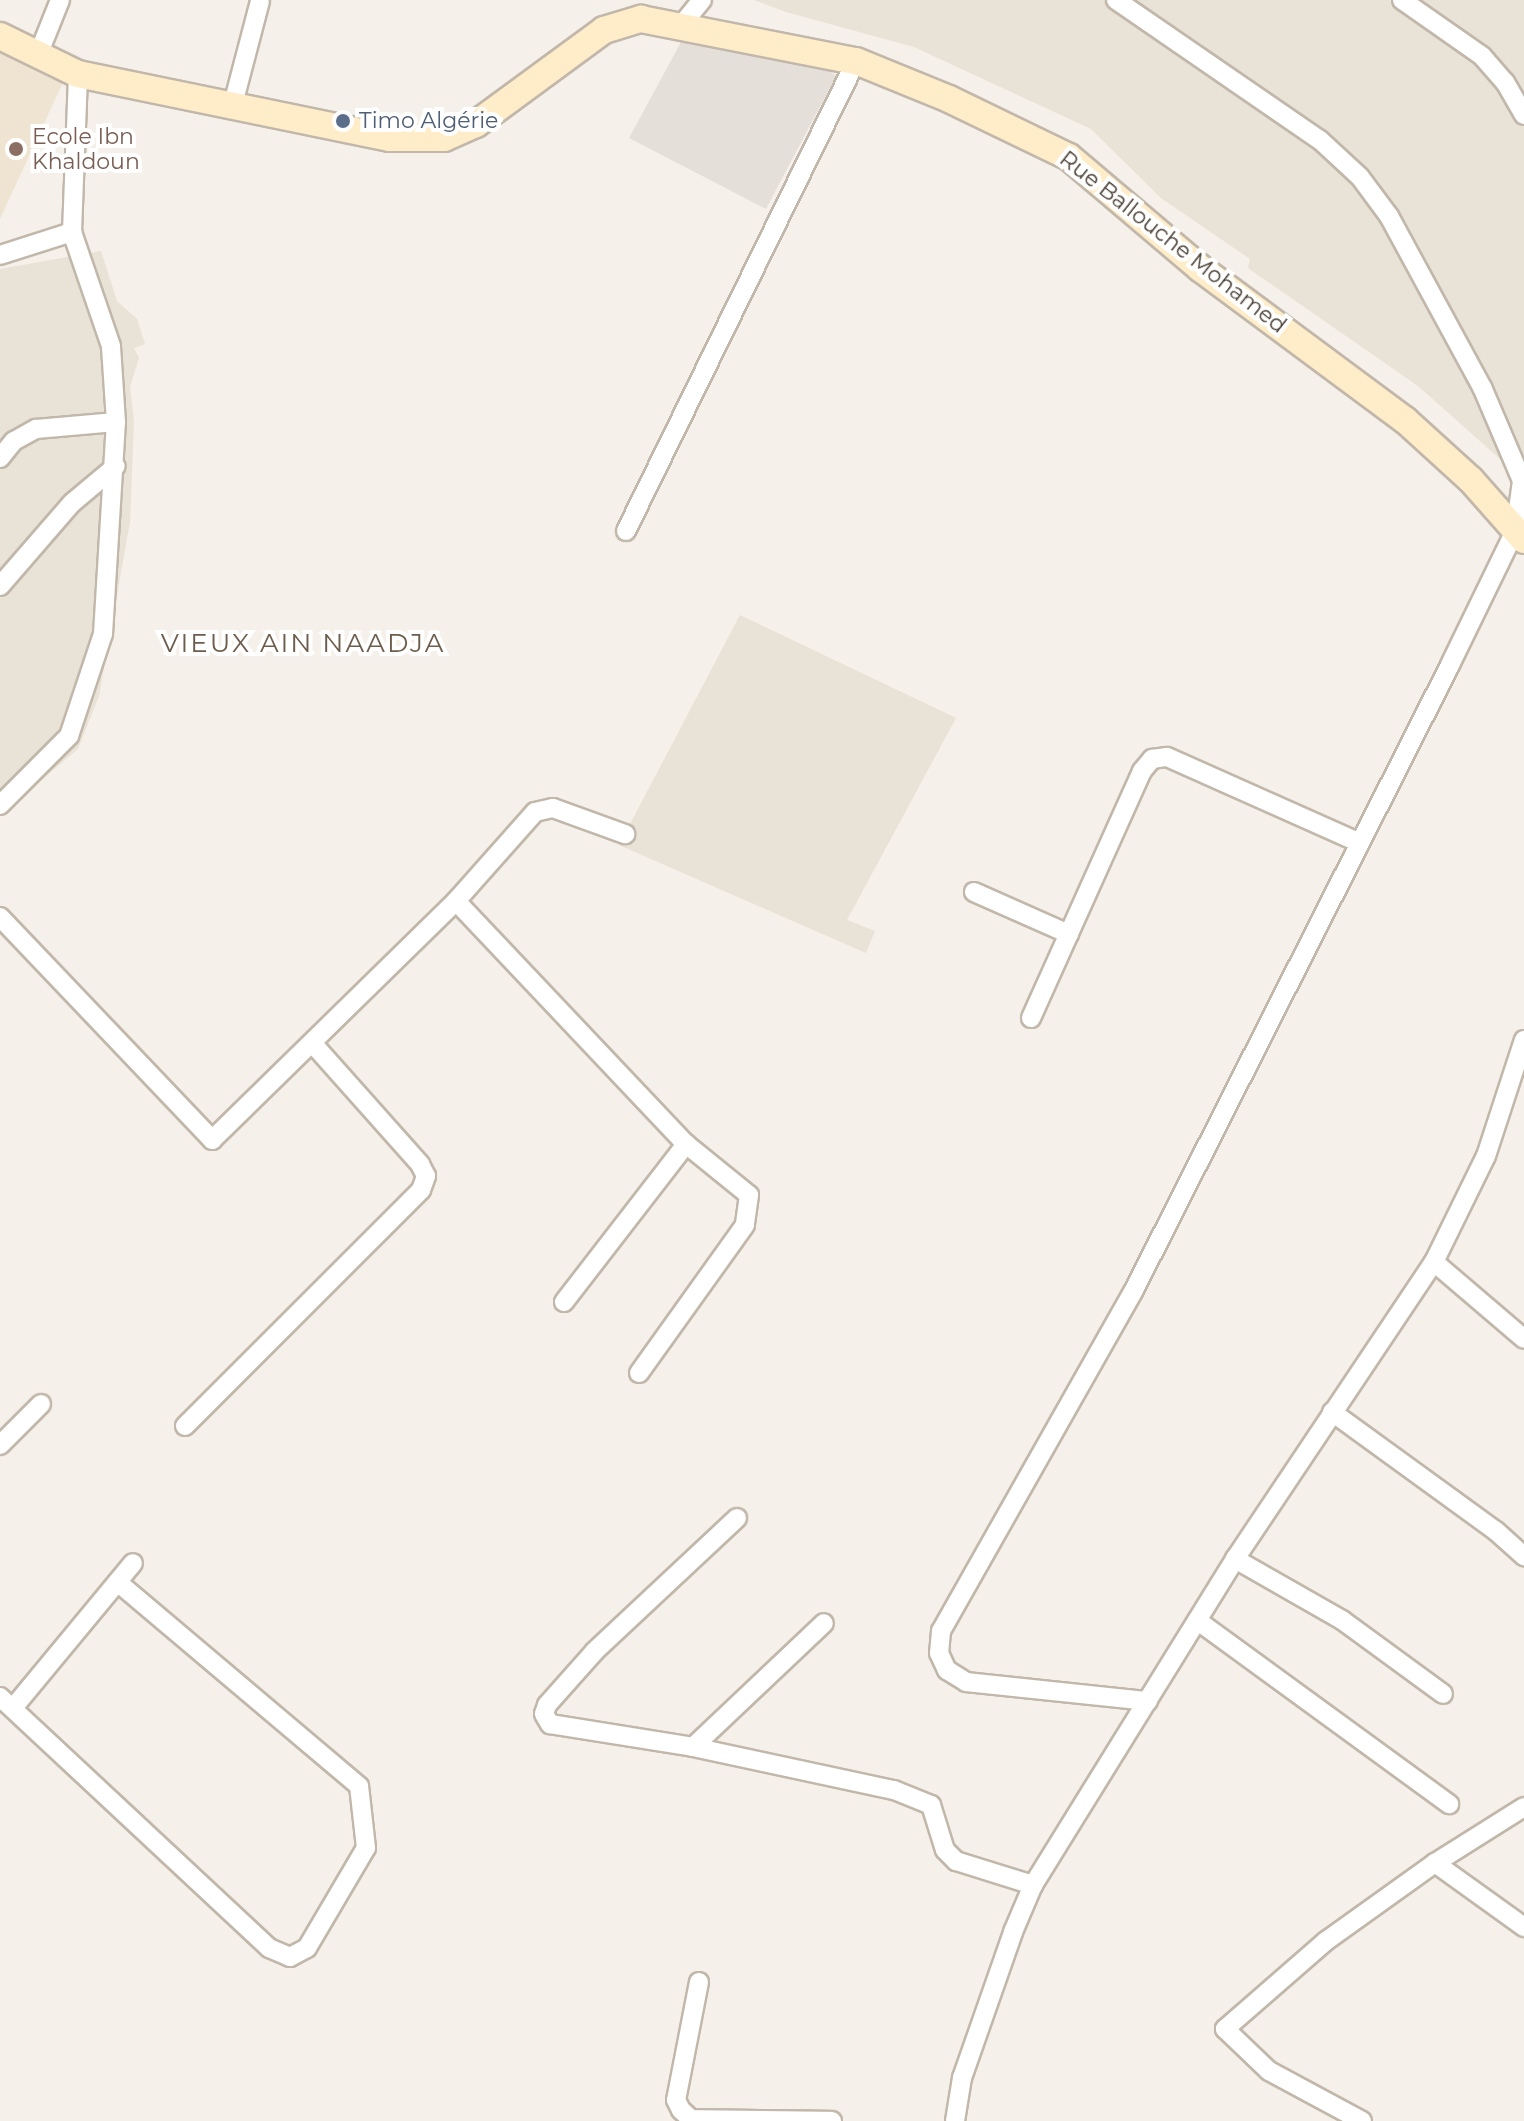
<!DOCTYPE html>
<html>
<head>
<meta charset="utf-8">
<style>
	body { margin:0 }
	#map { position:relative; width:1524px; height:2121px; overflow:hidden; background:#f5f0e9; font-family:Montserrat,sans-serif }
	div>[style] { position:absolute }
	.residential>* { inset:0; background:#e9e2d6 }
	.industrial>* { inset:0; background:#e5dfda }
	.education>* { inset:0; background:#efe4d2 }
	.roads { filter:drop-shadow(2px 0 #c1b7aa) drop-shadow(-2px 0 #c1b7aa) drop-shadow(0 2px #c1b7aa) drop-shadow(0 -2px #c1b7aa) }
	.street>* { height:18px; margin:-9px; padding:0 9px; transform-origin:9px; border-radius:9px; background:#fff }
	.secondary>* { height:26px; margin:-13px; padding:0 13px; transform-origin:13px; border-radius:13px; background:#ffedc9 }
	.dots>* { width:22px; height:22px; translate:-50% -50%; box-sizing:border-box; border:4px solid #fff; border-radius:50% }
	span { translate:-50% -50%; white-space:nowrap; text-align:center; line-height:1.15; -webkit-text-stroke:8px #fff; paint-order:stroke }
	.service-label { font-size:22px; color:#4e5e75 }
	.left { translate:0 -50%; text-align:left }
	.education-label { font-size:22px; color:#785e54 }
	.street-label { font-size:22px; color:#494036 }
	.quarter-label { font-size:26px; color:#6d5d4d; letter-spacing:2px }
</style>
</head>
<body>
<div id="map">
	<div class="residential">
		<div style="clip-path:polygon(754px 0,1524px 0,1524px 494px,1499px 458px,1418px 386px,1248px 268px,1250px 259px,1161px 198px,1091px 129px,914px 47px,786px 12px)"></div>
		<div style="clip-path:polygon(101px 251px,117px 301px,137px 319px,145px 344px,134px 348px,139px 358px,130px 387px,134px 421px,130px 522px,99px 696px,78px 749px,0 815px,0 269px)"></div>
		<div style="clip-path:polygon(740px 615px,956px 718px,847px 920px,875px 931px,866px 953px,619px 845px)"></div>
	</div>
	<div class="industrial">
		<div style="clip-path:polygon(681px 42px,818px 61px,836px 76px,766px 209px,629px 138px)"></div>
	</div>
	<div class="education">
		<div style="clip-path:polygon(0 46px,65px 78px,0 219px)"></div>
	</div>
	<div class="roads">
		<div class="street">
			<div style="left:1116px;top:0;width:247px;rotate:34.5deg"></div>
			<div style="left:1320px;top:140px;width:54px;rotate:42.8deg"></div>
			<div style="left:1360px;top:177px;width:49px;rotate:53.4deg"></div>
			<div style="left:1389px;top:216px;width:195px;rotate:61.5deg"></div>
			<div style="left:1482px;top:387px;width:102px;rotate:66.9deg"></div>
			<div style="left:1522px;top:481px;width:50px;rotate:98deg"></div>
			<div style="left:1515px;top:531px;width:149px;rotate:115.9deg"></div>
			<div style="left:1450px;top:665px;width:700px;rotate:116.82deg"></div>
			<div style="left:1134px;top:1290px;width:392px;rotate:119.5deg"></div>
			<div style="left:941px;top:1631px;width:22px;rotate:95deg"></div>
			<div style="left:939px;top:1653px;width:19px;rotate:65deg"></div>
			<div style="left:947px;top:1670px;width:22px;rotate:32deg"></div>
			<div style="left:966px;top:1682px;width:183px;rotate:6deg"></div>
			<div style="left:1402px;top:0;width:98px;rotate:35deg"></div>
			<div style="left:1482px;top:56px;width:35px;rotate:49deg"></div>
			<div style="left:1505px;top:82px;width:38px;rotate:60deg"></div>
			<div style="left:680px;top:27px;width:35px;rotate:-51deg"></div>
			<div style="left:38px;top:55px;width:59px;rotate:-68.2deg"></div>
			<div style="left:233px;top:104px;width:106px;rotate:-75.3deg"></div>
			<div style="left:0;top:255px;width:76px;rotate:-17.7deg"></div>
			<div style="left:0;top:458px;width:22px;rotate:-51deg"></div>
			<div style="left:14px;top:441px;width:25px;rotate:-29deg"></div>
			<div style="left:36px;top:429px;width:80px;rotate:-5deg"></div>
			<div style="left:626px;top:531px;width:523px;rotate:-63.92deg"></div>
			<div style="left:0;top:586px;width:110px;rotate:-49.1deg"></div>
			<div style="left:72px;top:503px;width:57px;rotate:-40.1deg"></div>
			<div style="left:0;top:805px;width:98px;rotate:-45deg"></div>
			<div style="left:69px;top:736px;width:108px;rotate:-71.6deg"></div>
			<div style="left:103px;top:634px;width:212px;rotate:-86.5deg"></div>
			<div style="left:116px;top:422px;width:76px;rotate:-93.8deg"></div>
			<div style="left:111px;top:346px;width:120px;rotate:-108.9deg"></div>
			<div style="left:72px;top:232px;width:158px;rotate:-87.8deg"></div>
			<div style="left:974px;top:892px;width:104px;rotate:23.9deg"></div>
			<div style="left:456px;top:901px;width:335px;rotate:46.6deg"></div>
			<div style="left:686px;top:1144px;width:81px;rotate:39deg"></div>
			<div style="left:749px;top:1195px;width:30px;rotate:98deg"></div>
			<div style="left:745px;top:1225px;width:182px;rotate:125.6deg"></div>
			<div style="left:0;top:917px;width:308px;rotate:46.4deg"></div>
			<div style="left:212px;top:1140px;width:342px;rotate:-44.4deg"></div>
			<div style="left:456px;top:901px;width:119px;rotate:-48.4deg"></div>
			<div style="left:535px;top:812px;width:18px;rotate:-13deg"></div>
			<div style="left:553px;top:808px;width:77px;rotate:19.9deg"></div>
			<div style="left:1031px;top:1018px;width:271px;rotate:-65.8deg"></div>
			<div style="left:1142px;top:771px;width:16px;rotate:-50deg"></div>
			<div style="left:1152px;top:759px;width:15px;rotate:-8deg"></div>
			<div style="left:1167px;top:757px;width:211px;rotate:24deg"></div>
			<div style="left:1434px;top:1262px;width:118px;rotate:40.5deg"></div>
			<div style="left:564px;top:1302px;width:200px;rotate:-52.3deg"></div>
			<div style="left:1332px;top:1412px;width:203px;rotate:36deg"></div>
			<div style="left:1496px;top:1531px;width:38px;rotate:42deg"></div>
			<div style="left:185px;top:1426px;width:334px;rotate:-45deg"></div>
			<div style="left:421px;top:1190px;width:15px;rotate:-70deg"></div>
			<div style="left:426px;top:1176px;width:13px;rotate:-117deg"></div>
			<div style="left:420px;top:1164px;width:161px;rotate:-131.7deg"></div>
			<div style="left:0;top:1445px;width:58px;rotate:-45deg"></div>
			<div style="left:737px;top:1518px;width:195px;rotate:136.9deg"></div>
			<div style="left:595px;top:1651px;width:72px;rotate:131.6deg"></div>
			<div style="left:547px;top:1705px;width:9px;rotate:108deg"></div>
			<div style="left:544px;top:1714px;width:12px;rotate:59deg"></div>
			<div style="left:550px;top:1724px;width:145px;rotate:9.1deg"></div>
			<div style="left:693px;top:1747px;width:206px;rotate:12.1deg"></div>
			<div style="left:894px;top:1790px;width:40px;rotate:22deg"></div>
			<div style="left:931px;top:1805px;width:47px;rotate:72.7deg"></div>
			<div style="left:945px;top:1850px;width:16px;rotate:45deg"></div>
			<div style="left:956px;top:1861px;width:81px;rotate:17.3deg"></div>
			<div style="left:1235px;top:1559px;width:123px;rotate:29.7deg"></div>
			<div style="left:1342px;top:1620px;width:125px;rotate:36.2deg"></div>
			<div style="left:1198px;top:1621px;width:311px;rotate:36.1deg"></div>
			<div style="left:0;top:1697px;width:368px;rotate:43deg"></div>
			<div style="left:269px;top:1948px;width:23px;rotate:23deg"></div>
			<div style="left:290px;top:1957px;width:19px;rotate:-28deg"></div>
			<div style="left:307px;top:1948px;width:116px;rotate:-59.5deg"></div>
			<div style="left:366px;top:1848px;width:62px;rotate:-96.4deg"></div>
			<div style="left:359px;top:1786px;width:316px;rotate:-139.8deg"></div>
			<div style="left:13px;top:1708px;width:188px;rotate:-50.4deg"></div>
			<div style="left:693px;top:1747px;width:180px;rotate:-43.4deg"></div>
			<div style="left:1435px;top:1863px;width:110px;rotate:35.7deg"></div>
			<div style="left:699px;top:1982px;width:120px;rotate:101deg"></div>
			<div style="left:676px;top:2100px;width:11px;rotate:63deg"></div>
			<div style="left:681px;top:2110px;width:13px;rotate:42deg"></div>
			<div style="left:691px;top:2119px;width:141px;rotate:0.8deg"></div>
			<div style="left:955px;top:2121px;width:44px;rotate:-80.8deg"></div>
			<div style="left:962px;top:2078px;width:155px;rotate:-70.7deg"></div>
			<div style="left:1013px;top:1932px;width:51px;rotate:-66.9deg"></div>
			<div style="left:1033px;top:1885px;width:384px;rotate:-58.2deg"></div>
			<div style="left:1235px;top:1559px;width:358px;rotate:-56.2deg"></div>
			<div style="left:1434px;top:1262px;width:118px;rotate:-63.9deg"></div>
			<div style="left:1486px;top:1156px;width:122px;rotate:-71.9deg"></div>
			<div style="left:1362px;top:2121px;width:106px;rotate:-151.7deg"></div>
			<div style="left:1269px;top:2071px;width:61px;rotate:-136.3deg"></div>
			<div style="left:1225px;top:2029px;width:134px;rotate:-41.1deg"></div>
			<div style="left:1326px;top:1941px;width:134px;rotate:-35.6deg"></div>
			<div style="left:1435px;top:1863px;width:105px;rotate:-32.2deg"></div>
		</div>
		<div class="secondary">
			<div style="left:0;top:36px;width:87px;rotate:26deg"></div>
			<div style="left:78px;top:74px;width:318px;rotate:11.6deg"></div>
			<div style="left:390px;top:138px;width:54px"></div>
			<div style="left:444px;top:138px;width:35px;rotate:-24deg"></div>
			<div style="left:476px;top:124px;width:159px;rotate:-36.3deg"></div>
			<div style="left:604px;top:30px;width:39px;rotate:-17deg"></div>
			<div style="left:641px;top:19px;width:219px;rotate:11.1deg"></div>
			<div style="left:856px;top:61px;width:100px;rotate:22.2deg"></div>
			<div style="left:949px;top:99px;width:133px;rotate:25.8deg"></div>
			<div style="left:1069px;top:157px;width:172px;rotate:40.3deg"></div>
			<div style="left:1200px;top:268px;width:255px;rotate:36.6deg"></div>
			<div style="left:1405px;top:420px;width:89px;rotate:42.3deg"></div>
			<div style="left:1471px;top:480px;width:80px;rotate:48.5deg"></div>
		</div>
	</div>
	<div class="dots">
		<div style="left:343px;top:121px;background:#5c6f8a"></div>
		<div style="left:16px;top:149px;background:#8d6e63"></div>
	</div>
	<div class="service-label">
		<span class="left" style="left:359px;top:121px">Timo Algérie</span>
	</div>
	<div class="education-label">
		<span class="left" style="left:32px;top:149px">Ecole Ibn<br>Khaldoun</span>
	</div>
	<div class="street-label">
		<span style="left:1173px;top:242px;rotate:38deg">Rue Ballouche Mohamed</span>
	</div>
	<div class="quarter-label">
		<span style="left:303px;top:644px">VIEUX AIN NAADJA</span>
	</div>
</div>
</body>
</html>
